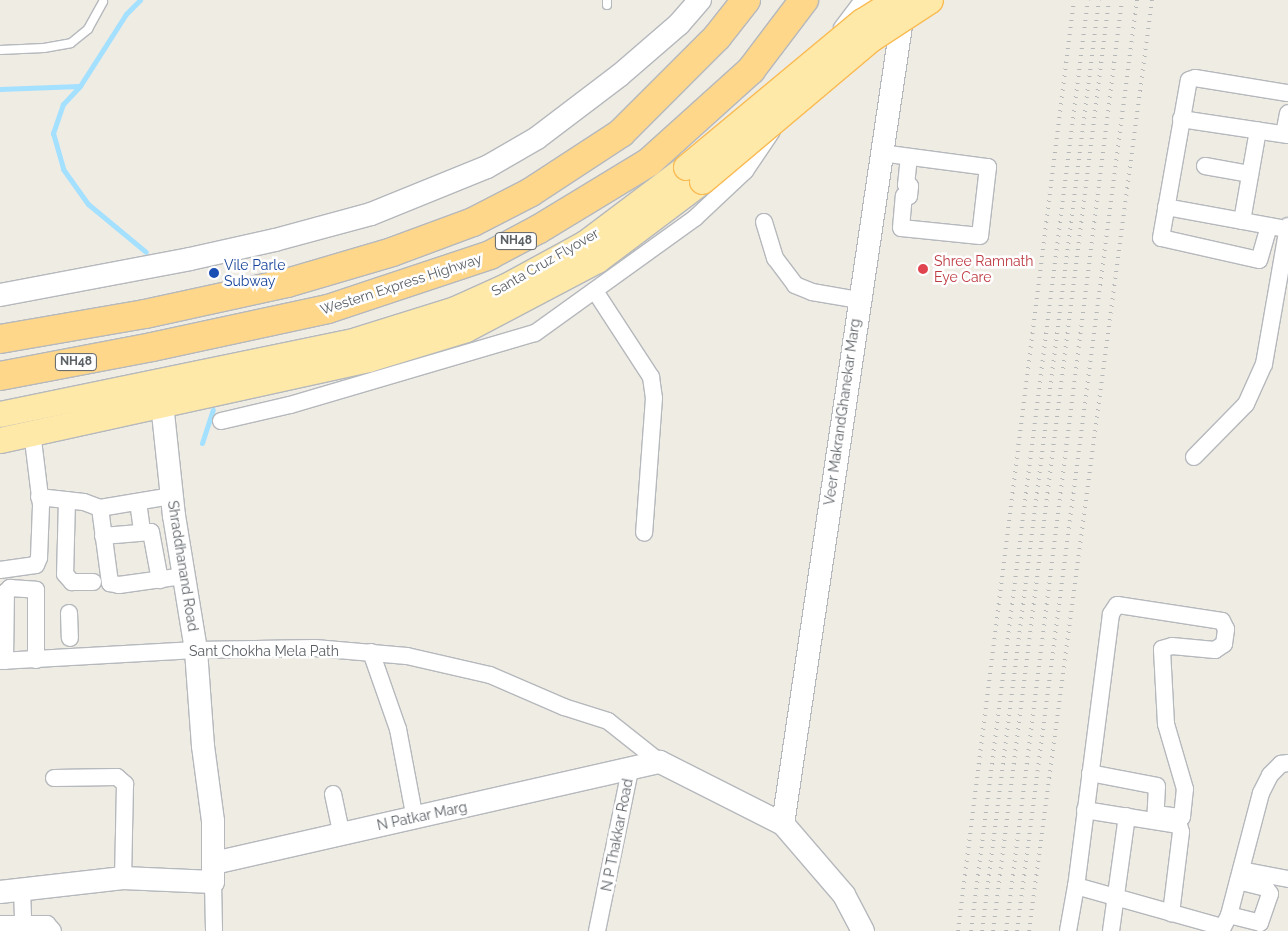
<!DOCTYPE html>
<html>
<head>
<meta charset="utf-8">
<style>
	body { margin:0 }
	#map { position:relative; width:1288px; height:931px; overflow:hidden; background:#efece4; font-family:Raleway,sans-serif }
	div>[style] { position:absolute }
	.stream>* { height:5px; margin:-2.5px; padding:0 2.5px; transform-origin:2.5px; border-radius:2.5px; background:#a4e0ff }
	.roads { filter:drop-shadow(1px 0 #b5b8bc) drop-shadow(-1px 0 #b5b8bc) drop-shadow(0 1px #b5b8bc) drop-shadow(0 -1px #b5b8bc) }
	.lane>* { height:8px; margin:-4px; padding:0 4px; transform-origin:4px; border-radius:4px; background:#fff }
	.street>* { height:16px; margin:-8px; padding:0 8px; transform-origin:8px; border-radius:8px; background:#fff }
	.secondary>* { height:22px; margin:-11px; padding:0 11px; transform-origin:11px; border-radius:11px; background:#fff }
	.primary>* { height:25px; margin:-12.5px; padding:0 12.5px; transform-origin:12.5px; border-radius:12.5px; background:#ffe9a9 }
	.highway>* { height:28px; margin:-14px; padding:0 14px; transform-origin:14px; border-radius:14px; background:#ffd78b }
	.rail>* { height:4px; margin-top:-2px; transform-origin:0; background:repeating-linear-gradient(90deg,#b5b6b7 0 1px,transparent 0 7px) }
	.bridges { filter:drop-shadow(1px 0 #f9bb54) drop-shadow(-1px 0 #f9bb54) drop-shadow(0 1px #f9bb54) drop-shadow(0 -1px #f9bb54) }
	.primary-bridge>* { height:25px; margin:-12.5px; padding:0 12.5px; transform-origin:12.5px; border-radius:12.5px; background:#ffe9a9 }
	.dots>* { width:14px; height:14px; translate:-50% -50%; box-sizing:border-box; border:2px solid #fff; border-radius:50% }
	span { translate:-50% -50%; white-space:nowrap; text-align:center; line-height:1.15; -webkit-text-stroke:5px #fff; paint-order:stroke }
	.shield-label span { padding:1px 4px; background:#fff; border:1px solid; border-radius:4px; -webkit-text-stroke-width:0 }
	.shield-label { font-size:12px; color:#5c6166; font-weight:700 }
	.health-label { font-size:14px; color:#be3a42 }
	.left { translate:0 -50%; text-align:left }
	.street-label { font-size:14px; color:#5c6166 }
	.transit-label { font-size:14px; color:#164399 }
</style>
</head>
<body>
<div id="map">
	<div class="stream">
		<div style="left:140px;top:0;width:20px;rotate:135deg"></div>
		<div style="left:126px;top:14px;width:85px;rotate:122.6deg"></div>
		<div style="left:80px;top:86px;width:25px;rotate:133deg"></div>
		<div style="left:63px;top:104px;width:31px;rotate:109deg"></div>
		<div style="left:53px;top:133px;width:37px;rotate:74deg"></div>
		<div style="left:63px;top:169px;width:43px;rotate:54.5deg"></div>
		<div style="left:88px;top:204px;width:75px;rotate:39.6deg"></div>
		<div style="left:0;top:89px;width:79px;rotate:-2.2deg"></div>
		<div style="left:202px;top:443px;width:35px;rotate:-72deg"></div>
	</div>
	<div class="roads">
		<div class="lane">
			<div style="left:607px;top:5px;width:5px;rotate:-90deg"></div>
			<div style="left:0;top:50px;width:44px;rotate:-2.6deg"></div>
			<div style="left:44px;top:48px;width:27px;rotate:-10deg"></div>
			<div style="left:71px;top:43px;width:22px;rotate:-39deg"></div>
			<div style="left:88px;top:29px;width:31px;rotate:-61deg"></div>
		</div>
		<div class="street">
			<div style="left:842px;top:28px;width:35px;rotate:-53deg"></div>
			<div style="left:1181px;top:119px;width:108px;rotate:8.5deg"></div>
			<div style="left:1284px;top:134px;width:21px;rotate:-79deg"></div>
			<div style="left:881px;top:153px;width:108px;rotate:7.5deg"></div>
			<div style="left:988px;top:167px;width:69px;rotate:96.6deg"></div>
			<div style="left:980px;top:236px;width:79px;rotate:-174.2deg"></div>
			<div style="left:901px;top:228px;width:32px;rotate:-85deg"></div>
			<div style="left:904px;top:196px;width:5px"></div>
			<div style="left:909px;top:196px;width:10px;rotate:-84deg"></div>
			<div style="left:910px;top:186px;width:4px;rotate:-166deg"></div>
			<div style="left:906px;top:185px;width:28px;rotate:-84deg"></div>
			<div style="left:1205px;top:166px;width:46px;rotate:10.1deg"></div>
			<div style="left:1166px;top:207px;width:116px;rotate:10.4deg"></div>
			<div style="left:1242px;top:221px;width:92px;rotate:-80deg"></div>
			<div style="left:764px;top:222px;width:38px;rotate:73deg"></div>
			<div style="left:775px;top:258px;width:34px;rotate:53deg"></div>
			<div style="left:795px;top:285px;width:18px;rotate:22deg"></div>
			<div style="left:812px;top:292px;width:48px;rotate:9.7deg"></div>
			<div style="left:1269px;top:226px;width:35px;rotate:106deg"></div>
			<div style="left:1259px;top:260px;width:100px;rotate:-167.3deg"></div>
			<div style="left:1161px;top:238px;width:160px;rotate:-80deg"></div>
			<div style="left:1189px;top:80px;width:6px;rotate:-18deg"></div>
			<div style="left:1195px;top:78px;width:94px;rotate:9.2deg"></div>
			<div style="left:595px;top:291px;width:103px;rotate:56.9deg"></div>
			<div style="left:651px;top:377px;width:21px;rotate:82deg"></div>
			<div style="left:654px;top:398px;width:135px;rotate:94.2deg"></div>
			<div style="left:221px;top:421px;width:71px;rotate:-13.1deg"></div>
			<div style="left:290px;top:405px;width:255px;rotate:-16.4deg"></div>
			<div style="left:535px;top:333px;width:197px;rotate:-35.7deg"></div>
			<div style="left:695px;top:218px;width:69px;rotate:-43.2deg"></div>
			<div style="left:745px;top:171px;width:48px;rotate:-56deg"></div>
			<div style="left:1194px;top:457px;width:74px;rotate:-45.5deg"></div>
			<div style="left:1246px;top:404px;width:44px;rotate:-65.8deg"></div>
			<div style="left:1264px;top:364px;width:140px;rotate:-80.1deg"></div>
			<div style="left:39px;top:497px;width:45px;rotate:6.3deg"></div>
			<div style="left:84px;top:502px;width:17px;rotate:21deg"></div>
			<div style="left:100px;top:508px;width:73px;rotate:-9.5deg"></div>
			<div style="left:67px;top:500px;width:74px;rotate:91.5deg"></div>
			<div style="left:65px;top:574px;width:11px;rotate:49deg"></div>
			<div style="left:72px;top:582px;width:21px"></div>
			<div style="left:138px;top:502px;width:29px;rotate:82deg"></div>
			<div style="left:100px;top:508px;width:76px;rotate:82.4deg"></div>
			<div style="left:110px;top:583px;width:9px;rotate:13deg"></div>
			<div style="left:119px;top:585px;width:66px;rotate:-7.9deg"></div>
			<div style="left:103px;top:536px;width:48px;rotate:-4.8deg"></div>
			<div style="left:151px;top:532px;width:49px;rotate:79.4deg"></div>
			<div style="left:0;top:570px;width:36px;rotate:-8deg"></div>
			<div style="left:36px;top:565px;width:8px;rotate:-67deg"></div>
			<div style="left:39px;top:558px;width:53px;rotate:-87.8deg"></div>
			<div style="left:41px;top:505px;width:74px;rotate:-97deg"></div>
			<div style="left:69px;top:613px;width:25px;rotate:88deg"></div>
			<div style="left:371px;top:652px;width:82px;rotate:70.7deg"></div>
			<div style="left:398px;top:729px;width:92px;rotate:79.3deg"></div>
			<div style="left:0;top:661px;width:196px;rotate:-3.2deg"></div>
			<div style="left:196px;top:650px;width:119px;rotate:-1deg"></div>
			<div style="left:315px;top:648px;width:92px;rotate:5deg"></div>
			<div style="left:407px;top:656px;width:85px;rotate:12.9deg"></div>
			<div style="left:490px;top:675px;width:81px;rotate:23.4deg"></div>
			<div style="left:564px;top:707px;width:46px;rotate:17.7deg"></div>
			<div style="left:608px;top:721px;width:66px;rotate:38.3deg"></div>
			<div style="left:5px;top:661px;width:69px;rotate:-89.2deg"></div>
			<div style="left:6px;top:592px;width:6px;rotate:-45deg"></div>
			<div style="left:10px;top:588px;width:26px;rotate:4deg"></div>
			<div style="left:36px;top:590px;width:70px;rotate:90deg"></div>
			<div style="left:1090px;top:773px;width:68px;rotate:11deg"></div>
			<div style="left:1157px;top:786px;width:34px;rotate:93deg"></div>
			<div style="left:54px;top:778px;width:63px;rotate:-0.9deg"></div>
			<div style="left:117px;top:777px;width:11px;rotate:41deg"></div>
			<div style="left:125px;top:784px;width:94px;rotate:91.2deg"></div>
			<div style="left:333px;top:794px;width:40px;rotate:78deg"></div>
			<div style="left:1085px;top:810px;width:95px;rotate:9.1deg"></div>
			<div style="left:1179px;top:825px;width:7px;rotate:74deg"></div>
			<div style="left:1181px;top:832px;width:82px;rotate:97deg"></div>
			<div style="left:1156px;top:814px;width:26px;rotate:7deg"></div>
			<div style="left:1182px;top:817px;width:28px;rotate:-84deg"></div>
			<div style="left:1185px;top:789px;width:68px;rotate:-106.3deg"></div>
			<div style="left:1166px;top:724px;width:75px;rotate:-93.1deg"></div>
			<div style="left:1162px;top:649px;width:10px;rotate:-17deg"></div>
			<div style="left:1172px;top:646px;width:43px;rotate:5.3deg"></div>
			<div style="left:1215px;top:650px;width:11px;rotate:-34deg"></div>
			<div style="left:1224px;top:644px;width:15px;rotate:-82deg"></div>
			<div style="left:1226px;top:629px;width:9px;rotate:-117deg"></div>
			<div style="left:1222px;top:621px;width:106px;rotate:-171.3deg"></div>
			<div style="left:1117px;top:605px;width:11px;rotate:124deg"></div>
			<div style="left:1111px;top:614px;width:274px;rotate:97.3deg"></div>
			<div style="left:1076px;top:886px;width:152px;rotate:15.7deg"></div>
			<div style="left:1241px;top:870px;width:48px;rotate:10.8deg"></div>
			<div style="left:213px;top:882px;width:49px;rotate:88.8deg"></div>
			<div style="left:22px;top:889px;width:35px;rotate:88deg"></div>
			<div style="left:1229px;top:915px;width:32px;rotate:14deg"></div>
			<div style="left:1260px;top:923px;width:31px;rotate:-71deg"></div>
			<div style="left:1270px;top:894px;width:7px;rotate:-124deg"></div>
			<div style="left:1266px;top:888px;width:29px;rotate:-166deg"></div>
			<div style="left:0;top:924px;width:47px"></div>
			<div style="left:47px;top:924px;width:9px;rotate:49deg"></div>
			<div style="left:597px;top:931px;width:164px;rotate:-78.4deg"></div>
			<div style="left:1068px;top:931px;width:46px;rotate:-79.9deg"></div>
			<div style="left:1111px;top:931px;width:116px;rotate:-82.1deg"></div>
			<div style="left:1221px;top:931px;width:18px;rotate:-63deg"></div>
			<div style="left:1229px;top:915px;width:126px;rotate:-75.3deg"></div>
			<div style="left:1261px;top:793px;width:20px;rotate:-63deg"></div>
			<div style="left:1270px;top:775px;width:16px;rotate:-45deg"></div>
			<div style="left:1281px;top:764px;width:7px;rotate:-8deg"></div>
		</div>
		<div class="secondary">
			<div style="left:0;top:295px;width:193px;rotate:-10.7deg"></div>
			<div style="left:190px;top:259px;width:87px;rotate:-12.6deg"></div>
			<div style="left:275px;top:240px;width:99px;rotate:-15.2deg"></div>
			<div style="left:371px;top:214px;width:125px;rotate:-22.1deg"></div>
			<div style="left:487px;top:167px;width:58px;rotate:-30.1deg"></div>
			<div style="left:537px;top:138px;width:104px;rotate:-37.2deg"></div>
			<div style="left:620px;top:75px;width:78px;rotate:-40.8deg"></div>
			<div style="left:679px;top:24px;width:32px;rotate:-49deg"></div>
			<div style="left:783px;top:824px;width:827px;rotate:-81.59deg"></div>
			<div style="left:214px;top:863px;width:457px;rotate:-12.8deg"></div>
			<div style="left:660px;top:762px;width:138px;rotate:26.8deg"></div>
			<div style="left:783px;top:824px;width:94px;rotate:49.3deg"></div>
			<div style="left:844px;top:895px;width:41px;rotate:62.2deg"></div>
			<div style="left:0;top:892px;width:124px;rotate:-6.5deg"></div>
			<div style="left:123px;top:878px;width:90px;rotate:2.5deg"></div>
			<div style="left:213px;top:882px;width:61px;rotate:-90deg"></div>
			<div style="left:213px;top:821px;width:76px;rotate:-97.6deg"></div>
			<div style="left:203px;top:746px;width:96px;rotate:-94.2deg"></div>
			<div style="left:196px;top:650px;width:136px;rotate:-99.3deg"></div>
			<div style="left:174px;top:516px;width:131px;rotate:-96.1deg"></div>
		</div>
		<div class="primary">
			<div style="left:0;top:414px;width:364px;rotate:-11.7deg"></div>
			<div style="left:356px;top:340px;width:104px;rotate:-17.4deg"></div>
			<div style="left:455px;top:309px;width:56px;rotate:-24.3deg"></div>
			<div style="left:506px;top:286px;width:90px;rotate:-28.6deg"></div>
			<div style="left:585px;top:243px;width:126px;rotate:-37deg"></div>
			<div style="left:0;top:440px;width:377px;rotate:-12.4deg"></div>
			<div style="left:368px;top:359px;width:102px;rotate:-17deg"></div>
			<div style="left:466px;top:329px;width:148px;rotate:-27.8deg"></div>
			<div style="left:597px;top:260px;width:131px;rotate:-37deg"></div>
		</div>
		<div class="highway">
			<div style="left:0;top:339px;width:147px;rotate:-9.8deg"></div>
			<div style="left:145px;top:314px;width:145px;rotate:-12.3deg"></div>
			<div style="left:287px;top:283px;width:109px;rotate:-16.4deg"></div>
			<div style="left:392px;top:252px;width:86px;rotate:-20.3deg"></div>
			<div style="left:473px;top:222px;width:65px;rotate:-27.3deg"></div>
			<div style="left:531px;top:192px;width:108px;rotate:-33.2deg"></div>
			<div style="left:621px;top:133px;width:136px;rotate:-45deg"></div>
			<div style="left:717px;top:37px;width:47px;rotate:-51.9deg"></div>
			<div style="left:0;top:376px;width:155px;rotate:-10.8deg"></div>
			<div style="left:152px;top:347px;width:180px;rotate:-12.2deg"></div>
			<div style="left:328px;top:309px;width:171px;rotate:-18.4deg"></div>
			<div style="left:490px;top:255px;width:55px;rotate:-28deg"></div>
			<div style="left:539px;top:229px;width:129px;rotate:-31.3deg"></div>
			<div style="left:649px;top:162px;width:137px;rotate:-42deg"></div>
			<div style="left:751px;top:70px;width:88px;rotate:-52.9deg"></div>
		</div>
	</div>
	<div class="rail">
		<div style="left:958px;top:931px;width:938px;rotate:-82.9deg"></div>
		<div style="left:971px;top:931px;width:938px;rotate:-82.84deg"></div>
		<div style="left:982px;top:931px;width:938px;rotate:-82.84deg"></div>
		<div style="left:993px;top:931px;width:938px;rotate:-82.9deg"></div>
		<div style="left:1006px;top:931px;width:938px;rotate:-82.9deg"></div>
		<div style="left:1017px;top:931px;width:939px;rotate:-82.66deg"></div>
		<div style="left:1029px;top:931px;width:939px;rotate:-82.47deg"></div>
	</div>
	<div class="bridges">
		<div class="primary-bridge">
			<div style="left:686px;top:167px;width:229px;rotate:-39.7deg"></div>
			<div style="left:862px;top:21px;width:39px;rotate:-32deg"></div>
			<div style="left:702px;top:181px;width:222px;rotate:-40.1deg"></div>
			<div style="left:872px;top:38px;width:69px;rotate:-33.2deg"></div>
		</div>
	</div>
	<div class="dots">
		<div style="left:923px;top:269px;background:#e0444e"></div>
		<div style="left:214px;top:273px;background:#1a4fb4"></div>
	</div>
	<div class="shield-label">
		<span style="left:516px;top:241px">NH48</span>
		<span style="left:76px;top:362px">NH48</span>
	</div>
	<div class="health-label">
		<span class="left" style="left:934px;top:269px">Shree Ramnath<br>Eye Care</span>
	</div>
	<div class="street-label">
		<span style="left:545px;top:262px;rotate:-30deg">Santa Cruz Flyover</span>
		<span style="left:401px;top:284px;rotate:-18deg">Western Express Highway</span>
		<span style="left:842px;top:412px;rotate:-82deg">Veer MakrandGhanekar Marg</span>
		<span style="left:183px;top:566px;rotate:81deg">Shraddhanand Road</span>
		<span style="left:264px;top:651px">Sant Chokha Mela Path</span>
		<span style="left:422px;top:816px;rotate:-12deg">N Patkar Marg</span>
		<span style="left:617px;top:835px;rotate:-79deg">N P Thakkar Road</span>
	</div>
	<div class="transit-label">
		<span class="left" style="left:224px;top:273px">Vile Parle<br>Subway</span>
	</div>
</div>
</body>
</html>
